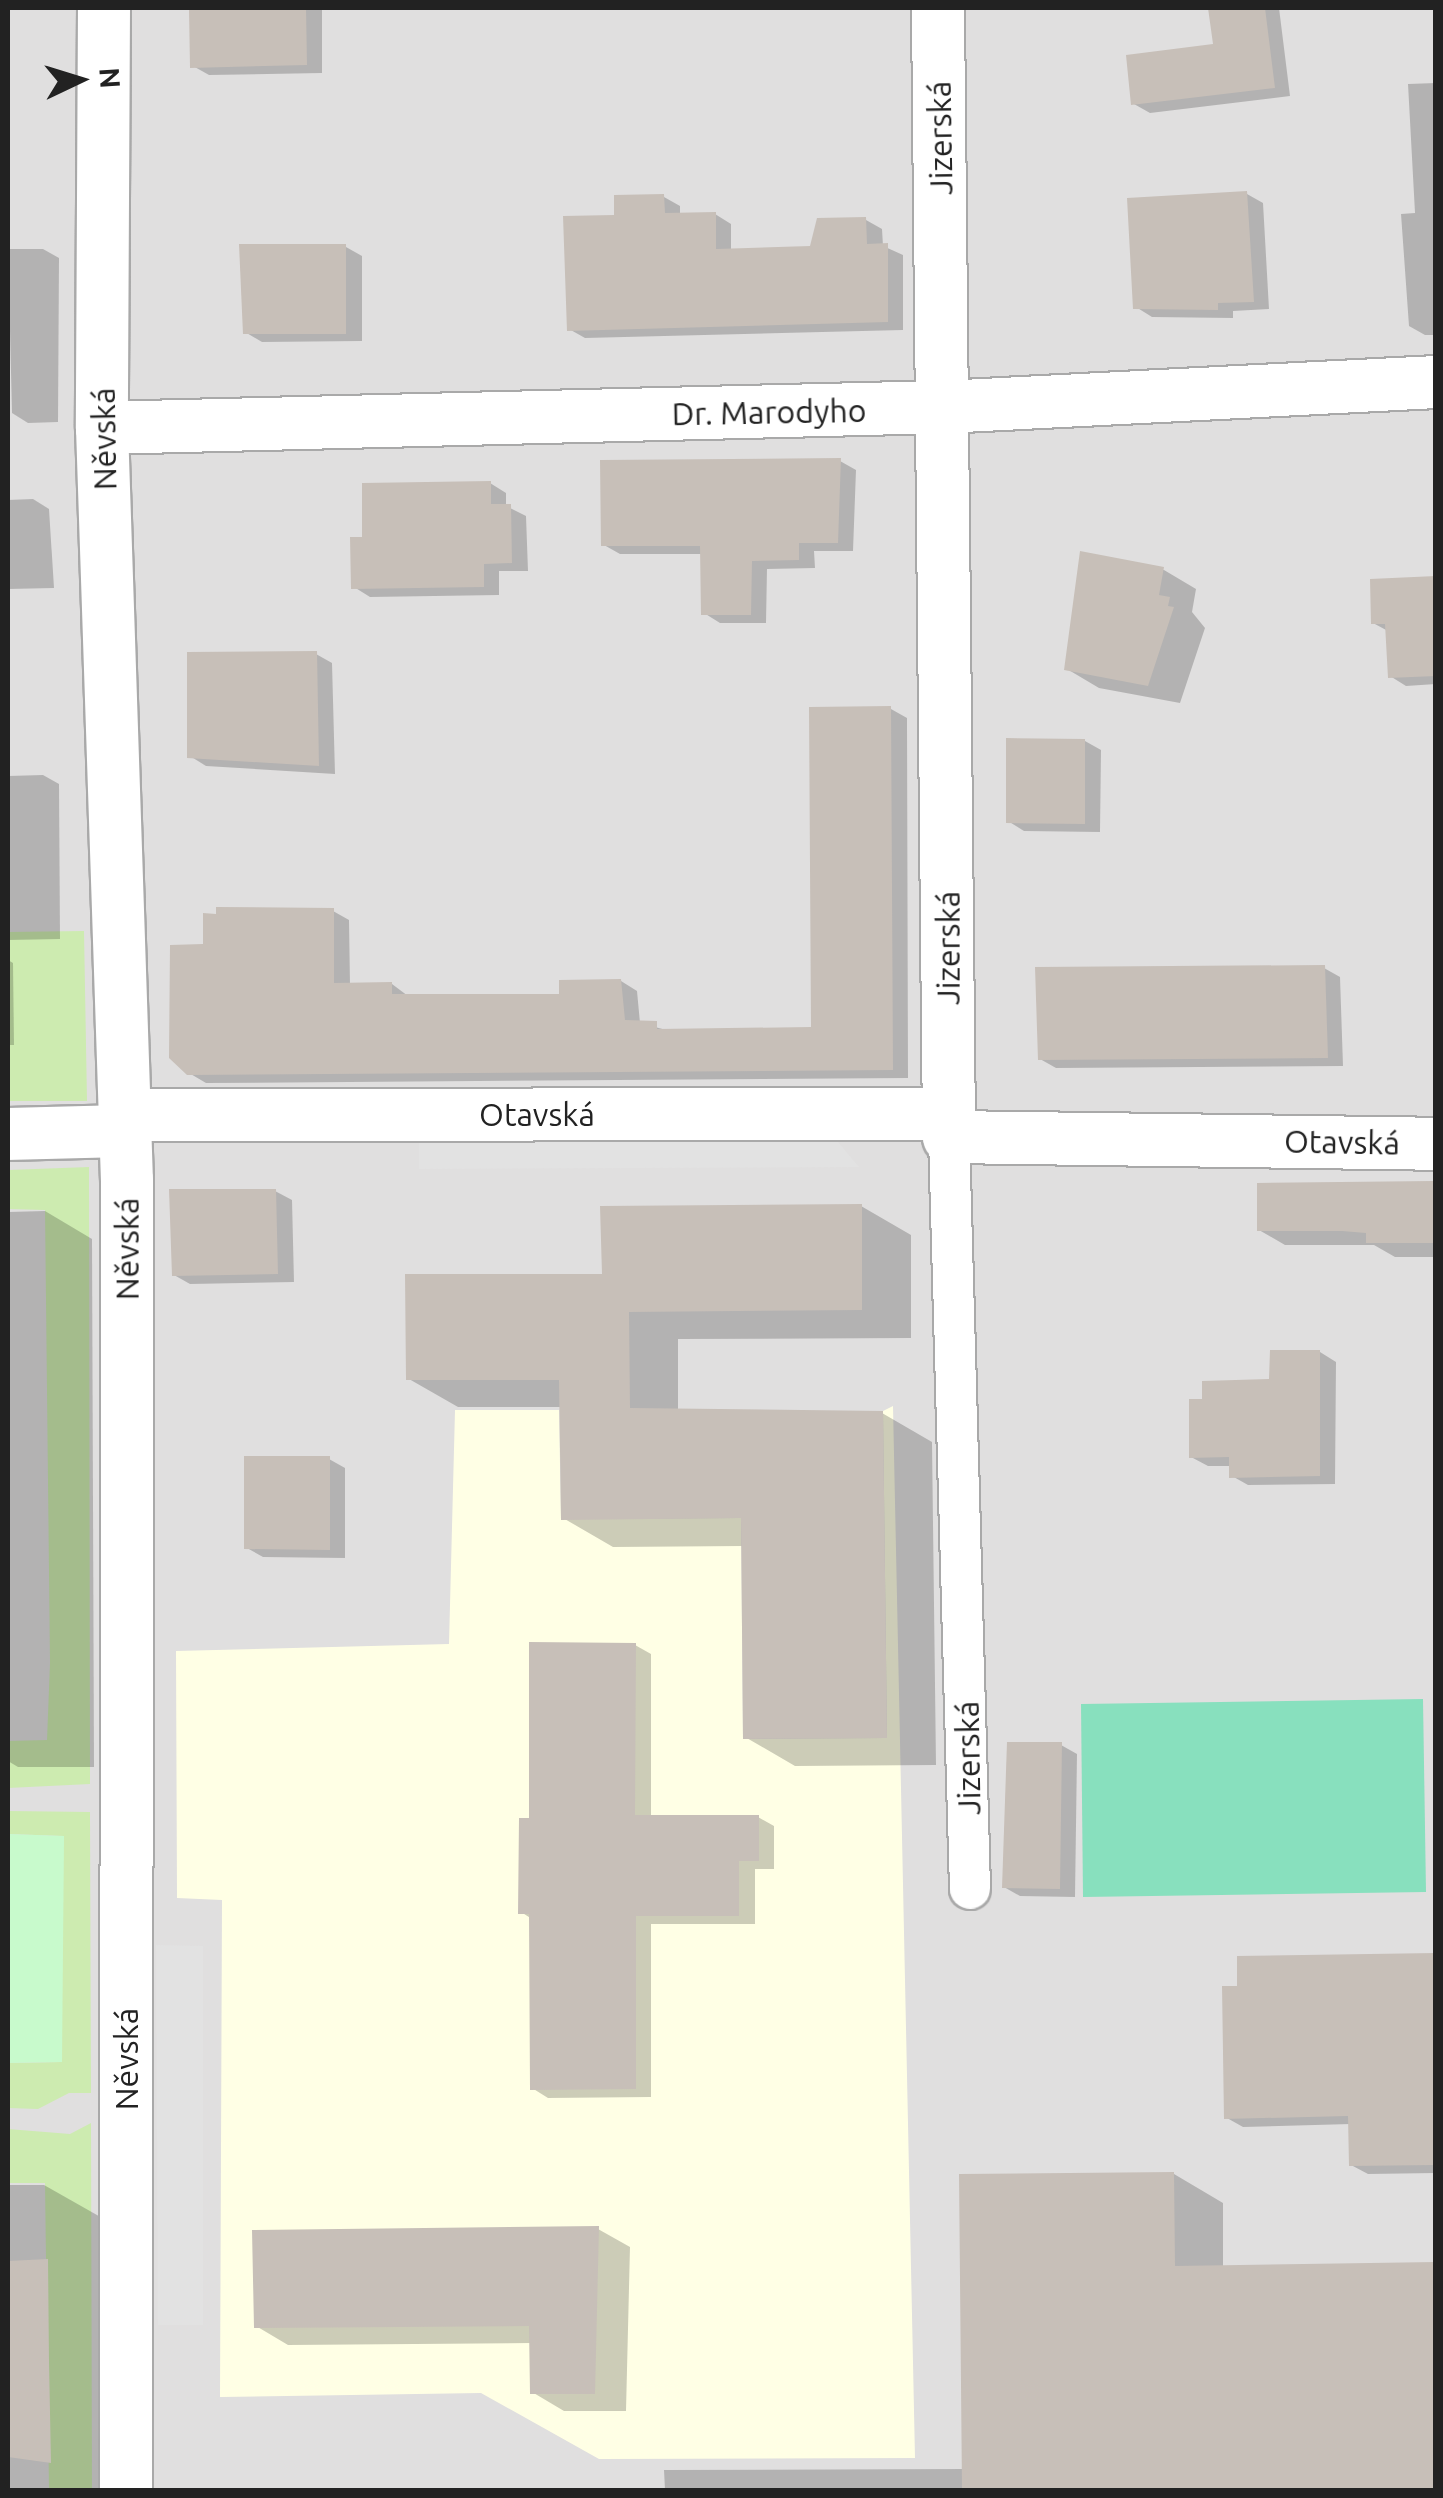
<!DOCTYPE html>
<html>
<head>
<meta charset="utf-8">
<style>
	body { margin:0 }
	#map { position:relative; width:1443px; height:2498px; overflow:hidden; background:#f2efe9; font-family:Ubuntu,sans-serif }
	div>[style] { position:absolute }
	.residential>* { inset:0; background:#e0dfdf }
	.education>* { inset:0; background:#ffffe5 }
	.grass>* { inset:0; background:#cdebb0 }
	.park>* { inset:0; background:#c8facc }
	.pitch>* { inset:0; background:#88e0be }
	.parking>* { inset:0; background:#e2e2e2 }
	.shadow>* { inset:0; background:#0003 }
	.building>* { inset:0; background:#c7bfb8 }
	.roads { filter:drop-shadow(2px 0 #a9a9a9) drop-shadow(-2px 0 #a9a9a9) drop-shadow(0 2px #a9a9a9) drop-shadow(0 -2px #a9a9a9) }
	.pedestrian>* { height:40px; margin:-20px; padding:0 20px; transform-origin:20px; border-radius:20px; background:#fff }
	.minor>* { height:52px; margin:-26px; padding:0 26px; transform-origin:26px; border-radius:26px; background:#fff }
	span { translate:-50% -50%; white-space:nowrap; text-align:center; line-height:1.15; -webkit-text-stroke:8px #fff; paint-order:stroke }
	.street-label { font-size:32px; color:#222 }
	.frame { position:absolute; inset:0; border:10px solid #222; pointer-events:none }
	.north { position:absolute; left:30px; top:30px; width:100px; height:100px; -webkit-text-stroke:8px #fff; paint-order:stroke; rotate:86deg; font-size:28px; font-weight:700; line-height:40px; text-align:center; color:#222 }
	.north::after { content:''; display:block; margin:auto; width:35px; height:45px; background:#222; clip-path:polygon(50% 0,100% 100%,50% 72%,0 100%) }
</style>
</head>
<body>
<div id="map">
	<div class="residential">
		<div style="clip-path:polygon(8px 8px,1435px 8px,1435px 2490px,8px 2490px)"></div>
	</div>
	<div class="education">
		<div style="clip-path:polygon(893px 1406px,915px 2458px,599px 2459px,481px 2393px,220px 2397px,222px 1900px,177px 1898px,176px 1651px,449px 1644px,455px 1410px,559px 1410px,561px 1519px,741px 1518px,743px 1739px,887px 1738px,883px 1411px)"></div>
	</div>
	<div class="grass">
		<div style="clip-path:polygon(84px 931px,87px 1101px,8px 1101px,8px 932px)"></div>
		<div style="clip-path:polygon(89px 1167px,90px 1784px,8px 1788px,8px 1741px,47px 1740px,50px 1663px,45px 1210px,8px 1209px,8px 1170px)"></div>
		<div style="clip-path:polygon(8px 1811px,90px 1812px,91px 2093px,69px 2093px,38px 2109px,8px 2108px,8px 2063px,61px 2062px,63px 1836px,8px 1834px)"></div>
		<div style="clip-path:polygon(91px 2123px,92px 2490px,49px 2490px,45px 2183px,8px 2183px,8px 2129px,70px 2134px)"></div>
	</div>
	<div class="park">
		<div style="clip-path:polygon(8px 1834px,64px 1836px,62px 2062px,8px 2063px)"></div>
	</div>
	<div class="pitch">
		<div style="clip-path:polygon(1423px 1699px,1426px 1892px,1083px 1897px,1081px 1704px)"></div>
	</div>
	<div class="parking">
		<div style="clip-path:polygon(827px 1129px,859px 1167px,419px 1169px,419px 1131px)"></div>
		<div style="clip-path:polygon(156px 1945px,203px 1946px,203px 2325px,158px 2325px)"></div>
	</div>
	<div class="shadow">
		<div style="clip-path:polygon(191px 8px,322px 8px,322px 73px,209px 75px,193px 66px)"></div>
		<div style="clip-path:polygon(1211px 8px,1279px 8px,1290px 96px,1150px 113px,1134px 104px,1215px 46px)"></div>
		<div style="clip-path:polygon(1436px 83px,1436px 335px,1425px 335px,1409px 326px,1401px 214px,1415px 213px,1408px 84px)"></div>
		<div style="clip-path:polygon(1247px 194px,1263px 203px,1269px 309px,1233px 311px,1233px 318px,1152px 317px,1136px 307px)"></div>
		<div style="clip-path:polygon(664px 197px,680px 206px,680px 215px,715px 214px,731px 224px,731px 251px,811px 248px,866px 220px,882px 229px,883px 246px,903px 255px,903px 330px,585px 338px,569px 329px,617px 217px)"></div>
		<div style="clip-path:polygon(346px 247px,362px 256px,362px 341px,262px 342px,245px 332px)"></div>
		<div style="clip-path:polygon(8px 249px,43px 249px,59px 258px,58px 422px,28px 423px,12px 413px)"></div>
		<div style="clip-path:polygon(840px 461px,856px 470px,853px 551px,814px 551px,815px 568px,767px 569px,766px 623px,720px 623px,704px 613px,703px 554px,620px 554px,604px 545px)"></div>
		<div style="clip-path:polygon(490px 483px,506px 493px,506px 506px,526px 516px,528px 571px,499px 571px,499px 595px,370px 597px,354px 587px,365px 540px)"></div>
		<div style="clip-path:polygon(33px 499px,49px 509px,54px 588px,8px 589px,8px 500px)"></div>
		<div style="clip-path:polygon(1083px 554px,1164px 570px,1196px 589px,1192px 612px,1205px 628px,1180px 703px,1099px 688px,1067px 669px)"></div>
		<div style="clip-path:polygon(1436px 578px,1436px 684px,1406px 686px,1390px 676px,1388px 631px,1373px 623px)"></div>
		<div style="clip-path:polygon(316px 654px,332px 663px,335px 774px,206px 766px,190px 756px)"></div>
		<div style="clip-path:polygon(891px 709px,907px 718px,908px 1078px,206px 1083px,189px 1073px,205px 947px,333px 911px,349px 920px,350px 985px,392px 984px,408px 996px,561px 997px,621px 981px,637px 991px,640px 1023px,670px 1031px,813px 1030px)"></div>
		<div style="clip-path:polygon(1085px 741px,1101px 750px,1100px 832px,1024px 831px,1008px 821px)"></div>
		<div style="clip-path:polygon(43px 775px,59px 784px,60px 939px,8px 940px,8px 776px)"></div>
		<div style="clip-path:polygon(8px 960px,13px 963px,14px 1045px,8px 1045px)"></div>
		<div style="clip-path:polygon(1324px 968px,1340px 977px,1343px 1066px,1056px 1068px,1040px 1059px)"></div>
		<div style="clip-path:polygon(1432px 1184px,1436px 1257px,1395px 1257px,1374px 1245px,1285px 1245px,1259px 1230px)"></div>
		<div style="clip-path:polygon(275px 1191px,292px 1200px,294px 1282px,190px 1284px,174px 1275px)"></div>
		<div style="clip-path:polygon(861px 1206px,911px 1235px,911px 1338px,678px 1339px,678px 1411px,882px 1413px,932px 1442px,936px 1765px,795px 1766px,745px 1737px,744px 1546px,613px 1547px,563px 1518px,562px 1407px,458px 1407px,409px 1379px,604px 1276px)"></div>
		<div style="clip-path:polygon(45px 1211px,92px 1239px,94px 1767px,18px 1767px,8px 1761px,8px 1212px)"></div>
		<div style="clip-path:polygon(1320px 1352px,1336px 1362px,1335px 1484px,1248px 1485px,1232px 1476px,1232px 1466px,1208px 1466px,1191px 1457px,1205px 1402px,1271px 1381px)"></div>
		<div style="clip-path:polygon(329px 1459px,345px 1468px,345px 1558px,263px 1557px,247px 1548px)"></div>
		<div style="clip-path:polygon(635px 1645px,651px 1654px,651px 1817px,758px 1817px,774px 1826px,774px 1869px,755px 1869px,755px 1924px,651px 1924px,651px 2097px,548px 2098px,532px 2088px,532px 1919px,521px 1912px,532px 1821px)"></div>
		<div style="clip-path:polygon(1061px 1745px,1077px 1754px,1075px 1897px,1020px 1896px,1004px 1887px)"></div>
		<div style="clip-path:polygon(1436px 1956px,1436px 2173px,1368px 2174px,1351px 2165px,1351px 2124px,1243px 2127px,1227px 2118px)"></div>
		<div style="clip-path:polygon(1174px 2174px,1223px 2203px,1223px 2268px,1436px 2265px,1436px 2490px,665px 2490px,664px 2470px,965px 2469px)"></div>
		<div style="clip-path:polygon(8px 2185px,44px 2185px,104px 2219px,106px 2490px,8px 2490px)"></div>
		<div style="clip-path:polygon(598px 2229px,630px 2247px,626px 2411px,564px 2411px,532px 2392px,532px 2343px,288px 2345px,256px 2326px)"></div>
	</div>
	<div class="building">
		<div style="clip-path:polygon(189px 8px,306px 8px,307px 65px,190px 68px)"></div>
		<div style="clip-path:polygon(1208px 8px,1265px 8px,1275px 88px,1131px 105px,1126px 55px,1213px 44px)"></div>
		<div style="clip-path:polygon(1247px 191px,1254px 302px,1218px 303px,1218px 310px,1133px 309px,1127px 198px)"></div>
		<div style="clip-path:polygon(664px 194px,665px 213px,716px 212px,716px 249px,810px 246px,817px 218px,866px 217px,867px 244px,888px 243px,888px 322px,567px 331px,563px 216px,614px 215px,614px 195px)"></div>
		<div style="clip-path:polygon(239px 244px,346px 244px,346px 334px,243px 334px)"></div>
		<div style="clip-path:polygon(841px 458px,838px 543px,799px 543px,799px 560px,752px 561px,751px 615px,701px 615px,700px 546px,601px 546px,600px 460px)"></div>
		<div style="clip-path:polygon(491px 481px,491px 504px,511px 504px,512px 563px,484px 564px,484px 587px,351px 589px,350px 537px,362px 537px,362px 483px)"></div>
		<div style="clip-path:polygon(1080px 551px,1164px 567px,1159px 595px,1170px 597px,1168px 606px,1174px 607px,1148px 686px,1064px 670px)"></div>
		<div style="clip-path:polygon(1436px 576px,1436px 676px,1388px 678px,1385px 624px,1371px 624px,1370px 579px)"></div>
		<div style="clip-path:polygon(317px 651px,319px 766px,187px 758px,187px 652px)"></div>
		<div style="clip-path:polygon(891px 706px,893px 1070px,187px 1075px,169px 1058px,170px 945px,203px 944px,203px 913px,216px 914px,216px 907px,334px 908px,334px 983px,392px 982px,392px 994px,559px 994px,559px 980px,621px 979px,625px 1020px,657px 1021px,657px 1029px,811px 1027px,809px 707px)"></div>
		<div style="clip-path:polygon(1006px 738px,1085px 739px,1085px 824px,1006px 823px)"></div>
		<div style="clip-path:polygon(1325px 965px,1328px 1058px,1038px 1060px,1035px 967px)"></div>
		<div style="clip-path:polygon(1433px 1181px,1434px 1243px,1366px 1243px,1366px 1233px,1342px 1231px,1257px 1231px,1257px 1183px)"></div>
		<div style="clip-path:polygon(169px 1189px,276px 1189px,278px 1274px,172px 1276px)"></div>
		<div style="clip-path:polygon(862px 1204px,862px 1310px,629px 1312px,630px 1408px,883px 1411px,887px 1738px,743px 1739px,741px 1518px,561px 1520px,559px 1380px,406px 1380px,405px 1274px,602px 1274px,600px 1206px)"></div>
		<div style="clip-path:polygon(1270px 1350px,1320px 1350px,1320px 1476px,1229px 1478px,1229px 1457px,1189px 1458px,1189px 1399px,1202px 1399px,1202px 1381px,1269px 1379px)"></div>
		<div style="clip-path:polygon(244px 1456px,330px 1456px,330px 1550px,244px 1549px)"></div>
		<div style="clip-path:polygon(529px 1642px,636px 1643px,635px 1815px,759px 1815px,759px 1861px,739px 1861px,739px 1916px,636px 1916px,636px 2089px,530px 2090px,529px 1914px,518px 1914px,519px 1818px,529px 1818px)"></div>
		<div style="clip-path:polygon(1007px 1742px,1062px 1742px,1060px 1889px,1002px 1888px)"></div>
		<div style="clip-path:polygon(1436px 1953px,1436px 2165px,1349px 2166px,1348px 2116px,1224px 2119px,1222px 1986px,1237px 1986px,1237px 1956px)"></div>
		<div style="clip-path:polygon(1174px 2172px,1175px 2266px,1436px 2262px,1436px 2490px,962px 2490px,959px 2174px)"></div>
		<div style="clip-path:polygon(599px 2226px,595px 2394px,530px 2394px,529px 2326px,254px 2328px,252px 2230px)"></div>
		<div style="clip-path:polygon(48px 2259px,49px 2361px,51px 2463px,8px 2457px,8px 2261px)"></div>
	</div>
	<div class="roads">
		<div class="pedestrian">
			<div style="left:949px;top:1137px;width:752px;rotate:88.4deg"></div>
		</div>
		<div class="minor">
			<div style="left:104px;top:8px;width:420px;rotate:90.3deg"></div>
			<div style="left:102px;top:428px;width:752px;rotate:88.1deg"></div>
			<div style="left:127px;top:1180px;width:1310px;rotate:90.04deg"></div>
			<div style="left:938px;top:8px;width:1129px;rotate:89.44deg"></div>
			<div style="left:949px;top:1137px;width:487px;rotate:0.8deg"></div>
			<div style="left:102px;top:428px;width:841px;rotate:-1.43deg"></div>
			<div style="left:943px;top:407px;width:494px;rotate:-2.9deg"></div>
			<div style="left:125px;top:1115px;width:824px;rotate:-0.07deg"></div>
			<div style="left:8px;top:1134px;width:118px;rotate:-1.5deg"></div>
		</div>
	</div>
	<div class="street-label">
		<span style="left:940px;top:138px;rotate:-91deg">Jizerská</span>
		<span style="left:769px;top:412px;rotate:-1deg">Dr. Marodyho</span>
		<span style="left:104px;top:439px;rotate:-91deg">Něvská</span>
		<span style="left:948px;top:948px;rotate:-90deg">Jizerská</span>
		<span style="left:537px;top:1114px">Otavská</span>
		<span style="left:1342px;top:1142px;rotate:1deg">Otavská</span>
		<span style="left:127px;top:1249px;rotate:-90deg">Něvská</span>
		<span style="left:968px;top:1758px;rotate:-91deg">Jizerská</span>
		<span style="left:126px;top:2059px;rotate:-90deg">Něvská</span>
	</div>
	<div class="frame"></div>
	<div class="north">N</div>
</div>
</body>
</html>
